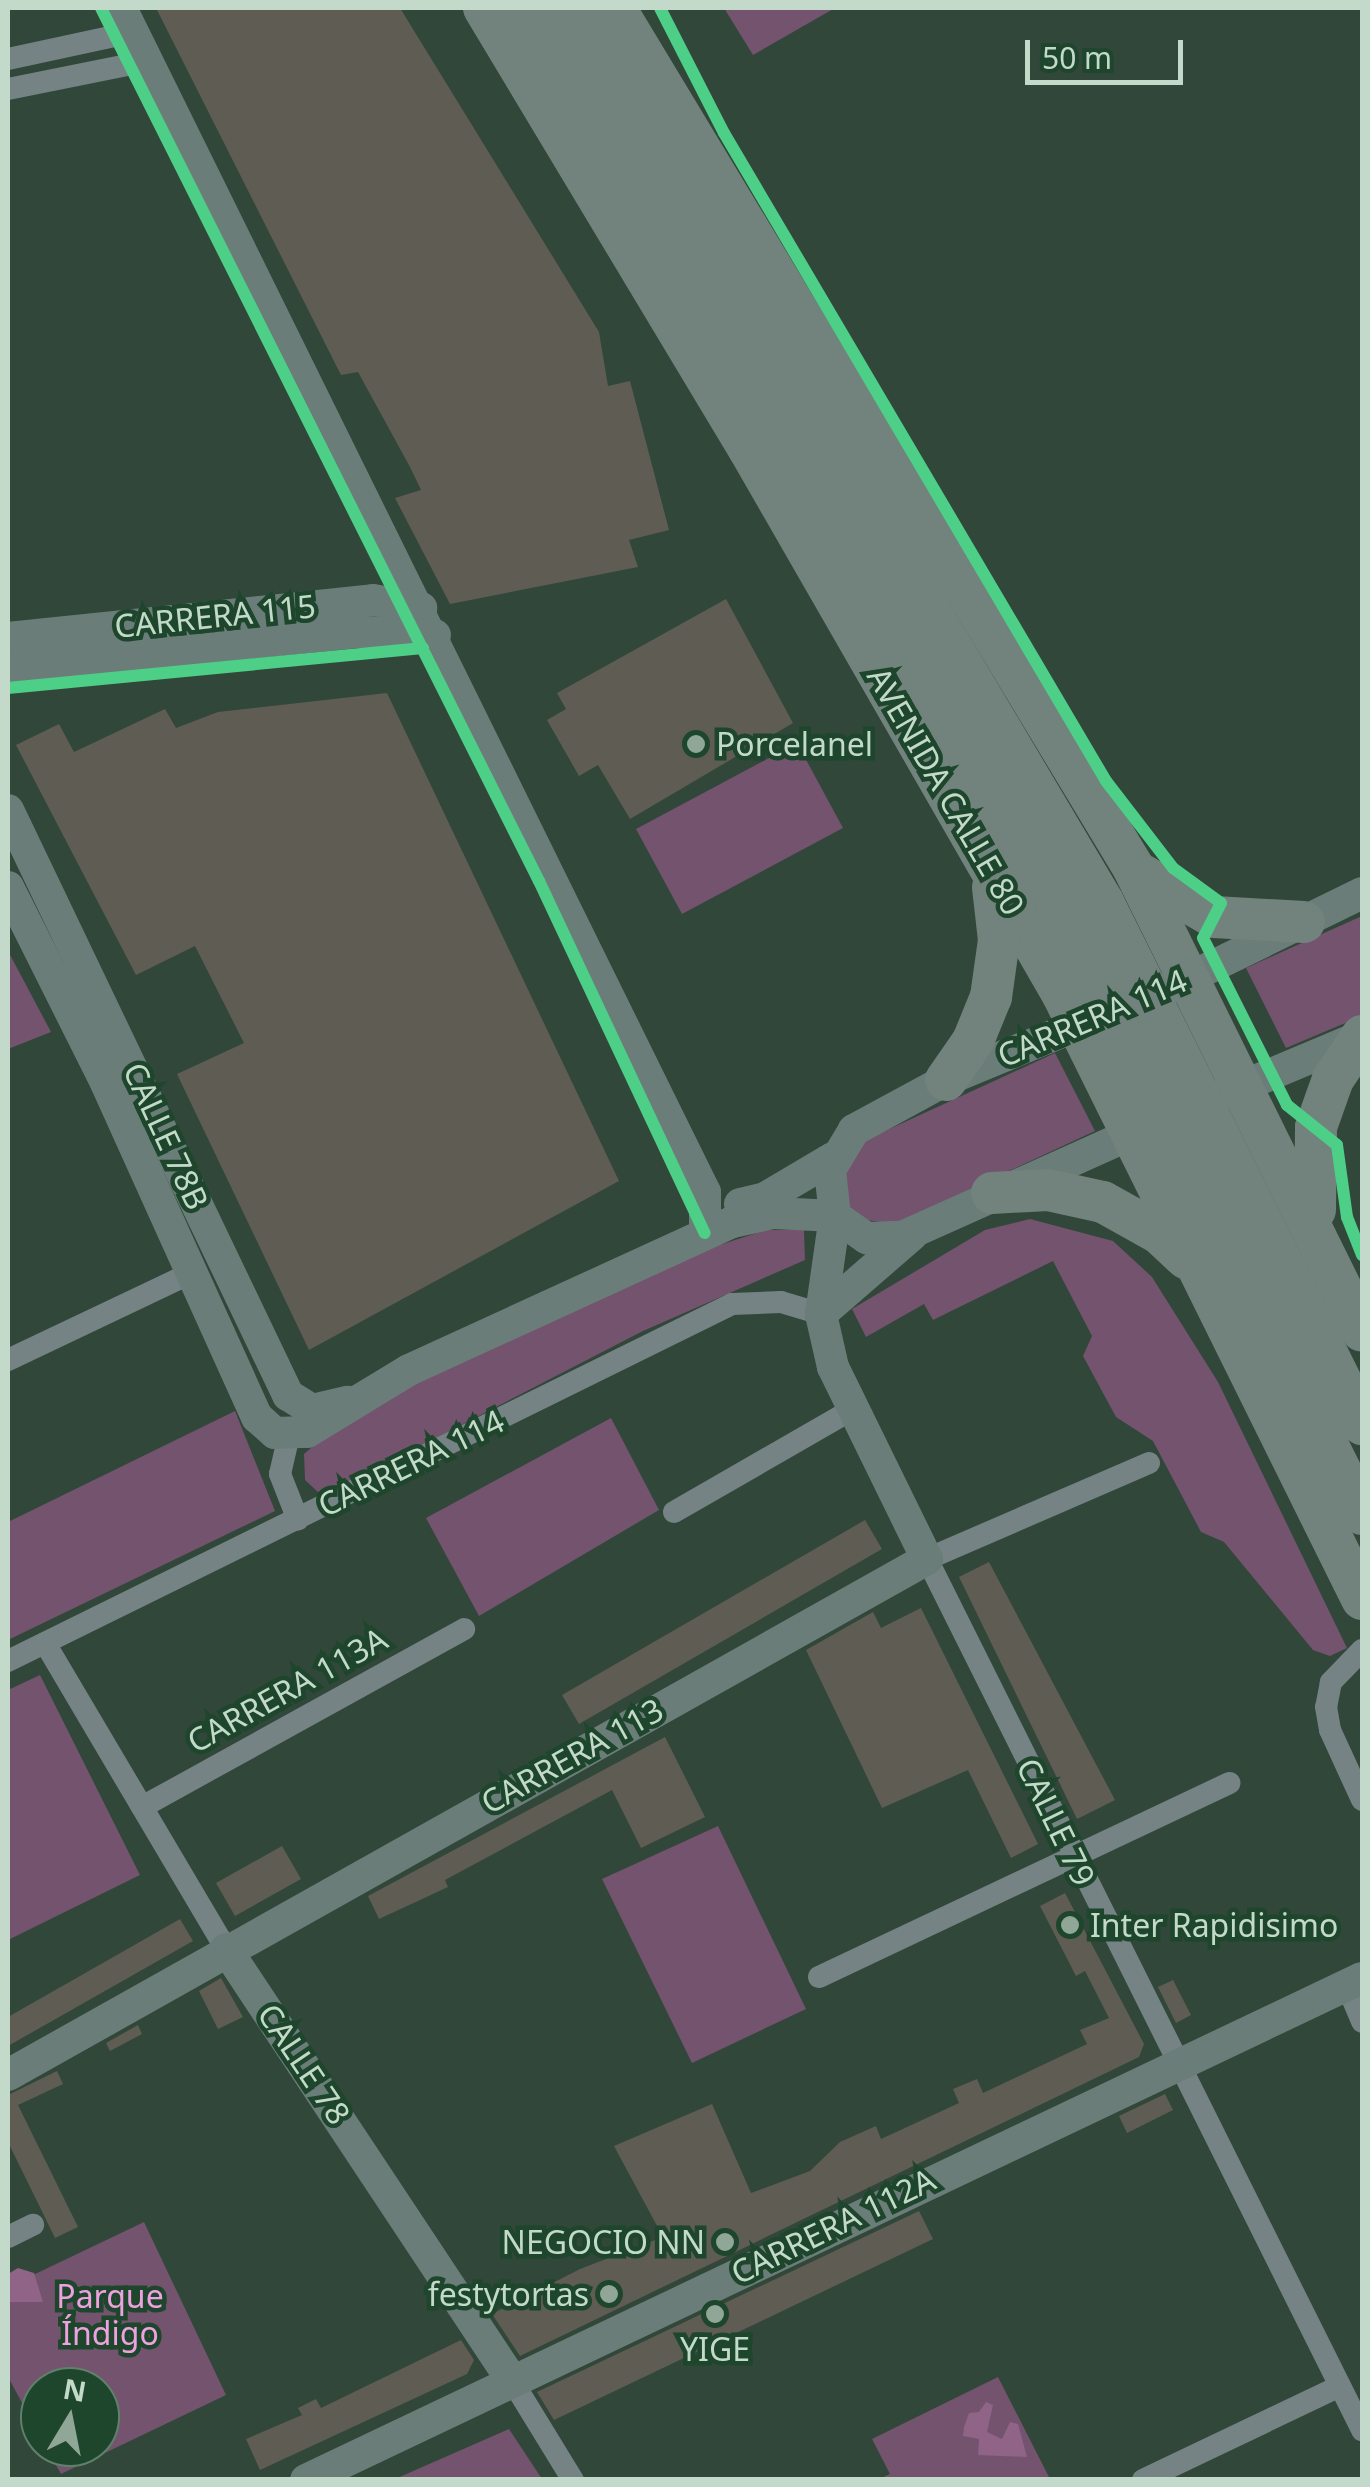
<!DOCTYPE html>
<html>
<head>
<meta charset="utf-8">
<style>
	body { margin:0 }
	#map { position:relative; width:1370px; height:2487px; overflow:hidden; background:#314739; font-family:"Noto Sans",sans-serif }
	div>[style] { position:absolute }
	.green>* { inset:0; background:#73536d }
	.forest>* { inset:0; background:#8f6487 }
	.building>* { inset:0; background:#5f5c53 }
	.street>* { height:22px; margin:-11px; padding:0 11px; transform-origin:11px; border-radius:11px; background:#768384 }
	.secondary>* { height:32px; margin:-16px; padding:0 16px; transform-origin:16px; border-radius:16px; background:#6b7d79 }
	.highway>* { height:42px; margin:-21px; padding:0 21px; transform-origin:21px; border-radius:21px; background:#72827c }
	.cycleway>* { height:12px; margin:-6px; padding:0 6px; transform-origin:6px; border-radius:6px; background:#4dcf88 }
	.dots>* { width:28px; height:28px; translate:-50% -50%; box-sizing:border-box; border:5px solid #1d462c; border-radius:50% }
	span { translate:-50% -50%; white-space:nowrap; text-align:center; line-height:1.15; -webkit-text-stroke:9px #1d462c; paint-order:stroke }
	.street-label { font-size:32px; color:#c3d9c9 }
	.poi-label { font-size:32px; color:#c3d9c9 }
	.left { translate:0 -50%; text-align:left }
	.right { translate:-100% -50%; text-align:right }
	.park-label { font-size:32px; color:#eea1df }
	.frame { position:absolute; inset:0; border:10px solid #c3d9c9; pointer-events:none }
	.north { position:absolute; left:20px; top:2367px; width:100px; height:100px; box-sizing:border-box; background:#1d462c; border:2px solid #5f816b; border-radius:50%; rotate:10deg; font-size:28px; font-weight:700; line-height:40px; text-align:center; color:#c3d9c9 }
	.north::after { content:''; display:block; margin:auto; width:35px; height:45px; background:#90a697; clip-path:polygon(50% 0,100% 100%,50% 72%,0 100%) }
	.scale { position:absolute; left:1025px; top:40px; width:158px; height:45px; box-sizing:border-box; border:5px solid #c3d9c9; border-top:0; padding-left:12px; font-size:30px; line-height:35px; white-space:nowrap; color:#c3d9c9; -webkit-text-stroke:8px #1d462c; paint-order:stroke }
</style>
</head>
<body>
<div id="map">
	<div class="green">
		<div style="clip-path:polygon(724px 8px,835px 8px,753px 55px)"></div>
		<div style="clip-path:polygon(797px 743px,843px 828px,682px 914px,636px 829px)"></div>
		<div style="clip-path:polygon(1362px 916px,1362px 1016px,1286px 1048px,1246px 968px)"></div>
		<div style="clip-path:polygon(8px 951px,51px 1032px,8px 1049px,8px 950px)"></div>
		<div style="clip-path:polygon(1055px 1053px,1095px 1131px,895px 1224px,866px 1220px,849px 1208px,844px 1172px,861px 1142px)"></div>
		<div style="clip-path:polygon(1030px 1219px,1113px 1241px,1152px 1277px,1218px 1382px,1347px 1648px,1330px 1656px,1313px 1650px,1224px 1542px,1201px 1532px,1153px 1441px,1116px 1417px,1083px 1356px,1092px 1336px,1053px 1261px,933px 1320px,924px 1304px,866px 1337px,852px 1309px,985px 1230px)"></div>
		<div style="clip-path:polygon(766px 1230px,804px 1230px,805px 1260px,643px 1331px,341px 1487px,318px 1492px,305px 1480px,304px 1454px,318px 1442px,432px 1373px,685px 1256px)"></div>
		<div style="clip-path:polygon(235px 1411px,275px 1511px,8px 1640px,8px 1522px)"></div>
		<div style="clip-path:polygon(611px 1418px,659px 1510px,479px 1616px,426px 1518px)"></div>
		<div style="clip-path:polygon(40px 1675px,140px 1875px,8px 1940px,8px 1690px)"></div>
		<div style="clip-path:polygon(718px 1826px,806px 2009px,692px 2063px,602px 1879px)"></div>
		<div style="clip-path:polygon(144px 2222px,226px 2395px,61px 2474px,46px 2447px,100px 2447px,100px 2387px,40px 2387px,40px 2436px,8px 2377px,8px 2287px)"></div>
		<div style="clip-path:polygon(998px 2377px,1050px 2479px,879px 2479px,890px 2474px,872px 2439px)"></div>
		<div style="clip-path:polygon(509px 2429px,542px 2479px,395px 2479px)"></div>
	</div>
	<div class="forest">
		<div style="clip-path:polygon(18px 2268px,34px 2273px,43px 2302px,8px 2302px,8px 2274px)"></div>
		<div style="clip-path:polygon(986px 2402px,993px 2405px,987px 2432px,1002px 2439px,1010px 2422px,1018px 2424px,1027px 2457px,978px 2455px,979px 2439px,963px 2436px,964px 2427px,969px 2413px,979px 2412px)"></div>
	</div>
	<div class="building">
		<div style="clip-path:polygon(156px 8px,400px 8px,599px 332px,608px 386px,630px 381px,669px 530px,629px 540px,638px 567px,450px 604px,395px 498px,421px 490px,410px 467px,358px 372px,341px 375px)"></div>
		<div style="clip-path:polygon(726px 599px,793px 723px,630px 819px,598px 765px,579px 776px,547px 720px,566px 709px,557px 693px)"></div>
		<div style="clip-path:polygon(387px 693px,619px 1181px,309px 1350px,177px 1074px,244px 1043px,195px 946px,136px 975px,16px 745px,59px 724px,74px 752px,165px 709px,176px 728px,218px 712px)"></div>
		<div style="clip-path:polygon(865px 1520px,882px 1549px,579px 1724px,562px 1695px)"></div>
		<div style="clip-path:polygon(989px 1562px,1115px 1800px,1077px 1819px,959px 1577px)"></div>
		<div style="clip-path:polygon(921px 1608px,1038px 1844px,1011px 1858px,968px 1770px,882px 1808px,806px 1650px,873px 1612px,881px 1628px)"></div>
		<div style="clip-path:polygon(665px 1737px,705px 1817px,641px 1848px,612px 1790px,445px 1880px,448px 1887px,379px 1919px,368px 1896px)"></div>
		<div style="clip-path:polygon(282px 1846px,301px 1879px,235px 1916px,216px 1883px)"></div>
		<div style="clip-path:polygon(1065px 1893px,1144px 2044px,1139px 2057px,520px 2356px,492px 2314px,580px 2269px,663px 2237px,614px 2146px,712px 2104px,751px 2193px,810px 2171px,840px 2142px,876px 2126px,881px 2139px,959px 2103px,953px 2089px,977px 2079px,983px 2093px,1087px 2044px,1080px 2030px,1109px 2018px,1085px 1971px,1076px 1976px,1040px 1906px)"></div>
		<div style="clip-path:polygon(180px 1919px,193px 1941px,8px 2046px,8px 2017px)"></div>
		<div style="clip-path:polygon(221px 1978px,243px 2017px,218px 2029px,199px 1991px)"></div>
		<div style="clip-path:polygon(1173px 1980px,1191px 2015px,1176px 2023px,1158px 1987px)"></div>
		<div style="clip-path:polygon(138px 2025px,142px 2034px,110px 2051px,106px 2043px)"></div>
		<div style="clip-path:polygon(57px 2071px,63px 2084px,18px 2105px,78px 2227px,55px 2238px,8px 2142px,8px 2095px)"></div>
		<div style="clip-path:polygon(1165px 2094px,1173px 2110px,1127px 2133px,1119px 2116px)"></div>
		<div style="clip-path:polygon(919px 2211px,933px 2239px,554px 2420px,537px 2392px)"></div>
		<div style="clip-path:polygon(461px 2340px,474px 2360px,467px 2374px,260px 2470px,246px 2439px,302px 2415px,298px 2408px,316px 2399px,321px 2408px)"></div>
	</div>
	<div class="street">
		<div style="left:8px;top:59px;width:128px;rotate:-12.2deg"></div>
		<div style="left:8px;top:89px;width:142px;rotate:-11.4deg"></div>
		<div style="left:8px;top:1360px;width:203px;rotate:-25.4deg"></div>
		<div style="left:289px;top:1435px;width:40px;rotate:103deg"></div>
		<div style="left:280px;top:1474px;width:49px;rotate:68.6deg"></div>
		<div style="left:1149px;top:1463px;width:242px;rotate:156.6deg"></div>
		<div style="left:927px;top:1559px;width:974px;rotate:63.46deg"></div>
		<div style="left:674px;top:1512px;width:207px;rotate:-29.9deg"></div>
		<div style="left:45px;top:1643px;width:356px;rotate:59.4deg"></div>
		<div style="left:1362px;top:1650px;width:45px;rotate:134.1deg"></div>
		<div style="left:1331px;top:1682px;width:25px;rotate:101deg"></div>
		<div style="left:1326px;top:1707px;width:23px;rotate:80deg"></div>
		<div style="left:1330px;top:1730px;width:77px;rotate:65.4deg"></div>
		<div style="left:8px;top:1661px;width:807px;rotate:-26.25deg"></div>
		<div style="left:732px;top:1304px;width:49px;rotate:-2.3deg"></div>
		<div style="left:781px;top:1302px;width:42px;rotate:16.7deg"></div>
		<div style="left:142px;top:1807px;width:368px;rotate:-28.9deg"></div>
		<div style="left:819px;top:1977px;width:454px;rotate:-25.3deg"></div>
		<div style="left:1347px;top:1986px;width:39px;rotate:67deg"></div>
		<div style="left:8px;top:2237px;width:28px;rotate:-26deg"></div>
		<div style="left:511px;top:2379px;width:119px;rotate:58.5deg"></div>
		<div style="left:1143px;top:2480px;width:218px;rotate:-25.5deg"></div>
	</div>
	<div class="secondary">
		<div style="left:121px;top:8px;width:1320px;rotate:63.75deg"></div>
		<div style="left:705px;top:1192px;width:41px;rotate:90deg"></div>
		<div style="left:8px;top:638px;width:367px;rotate:-5.9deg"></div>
		<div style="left:373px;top:600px;width:49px;rotate:9.5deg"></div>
		<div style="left:8px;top:668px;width:353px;rotate:-5.9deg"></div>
		<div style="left:359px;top:632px;width:76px;rotate:2.3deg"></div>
		<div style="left:8px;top:810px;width:649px;rotate:64.42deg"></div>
		<div style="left:288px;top:1395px;width:28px;rotate:32deg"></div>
		<div style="left:312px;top:1410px;width:37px;rotate:-13deg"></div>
		<div style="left:8px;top:887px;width:219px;rotate:63.4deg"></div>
		<div style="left:106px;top:1083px;width:367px;rotate:65.7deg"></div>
		<div style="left:257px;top:1417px;width:24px;rotate:42deg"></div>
		<div style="left:275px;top:1433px;width:32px;rotate:-2deg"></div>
		<div style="left:307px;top:1432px;width:119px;rotate:-31.3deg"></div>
		<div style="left:409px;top:1370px;width:356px;rotate:-24.6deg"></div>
		<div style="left:733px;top:1222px;width:41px;rotate:-12.7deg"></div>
		<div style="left:773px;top:1213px;width:62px;rotate:2.8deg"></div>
		<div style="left:1166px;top:989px;width:218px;rotate:-26.1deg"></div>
		<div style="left:1098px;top:1017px;width:165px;rotate:157.5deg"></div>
		<div style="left:946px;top:1080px;width:105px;rotate:151.5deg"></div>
		<div style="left:854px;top:1130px;width:47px;rotate:121deg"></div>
		<div style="left:830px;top:1170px;width:46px;rotate:83.8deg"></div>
		<div style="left:835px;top:1216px;width:39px;rotate:35deg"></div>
		<div style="left:867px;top:1238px;width:35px;rotate:-2deg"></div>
		<div style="left:902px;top:1237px;width:273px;rotate:-24.2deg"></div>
		<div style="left:1224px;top:1094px;width:150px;rotate:-22.8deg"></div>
		<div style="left:740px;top:1204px;width:26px;rotate:-13deg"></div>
		<div style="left:765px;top:1198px;width:79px;rotate:-30.5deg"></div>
		<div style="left:821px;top:1314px;width:121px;rotate:-41deg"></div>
		<div style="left:226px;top:1949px;width:516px;rotate:56.46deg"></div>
		<div style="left:8px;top:2075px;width:1054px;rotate:-29.31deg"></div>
		<div style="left:927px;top:1559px;width:214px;rotate:-116.1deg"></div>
		<div style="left:833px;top:1367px;width:54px;rotate:-102.8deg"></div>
		<div style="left:821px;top:1314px;width:99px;rotate:-81.9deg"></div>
		<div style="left:306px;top:2480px;width:1169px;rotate:-25.43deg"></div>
	</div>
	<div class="highway">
		<div style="left:484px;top:8px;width:514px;rotate:59deg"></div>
		<div style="left:749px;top:449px;width:630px;rotate:60.1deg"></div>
		<div style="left:1063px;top:995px;width:674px;rotate:63.66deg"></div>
		<div style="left:526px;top:8px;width:1038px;rotate:59.28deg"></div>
		<div style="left:1056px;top:900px;width:686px;rotate:63.51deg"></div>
		<div style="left:572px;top:8px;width:1040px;rotate:59.29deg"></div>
		<div style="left:1103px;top:902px;width:583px;rotate:63.61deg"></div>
		<div style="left:615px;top:8px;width:1003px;rotate:58.91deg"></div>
		<div style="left:1133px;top:867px;width:517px;rotate:63.73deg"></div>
		<div style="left:1142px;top:875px;width:83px;rotate:30.3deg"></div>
		<div style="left:1214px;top:917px;width:90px;rotate:3.2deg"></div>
		<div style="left:946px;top:1080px;width:47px;rotate:-55.3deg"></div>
		<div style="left:973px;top:1041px;width:48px;rotate:-67.8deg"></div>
		<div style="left:991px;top:997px;width:58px;rotate:-82deg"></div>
		<div style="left:999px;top:940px;width:53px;rotate:-96.5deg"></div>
		<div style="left:992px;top:1193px;width:56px;rotate:-3.1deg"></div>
		<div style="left:1048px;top:1190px;width:56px;rotate:12.3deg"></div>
		<div style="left:1103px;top:1202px;width:64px;rotate:29deg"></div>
		<div style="left:1159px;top:1233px;width:37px;rotate:43deg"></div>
		<div style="left:1315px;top:1210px;width:83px;rotate:-89.3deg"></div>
		<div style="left:1316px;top:1127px;width:51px;rotate:-70.5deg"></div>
		<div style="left:1333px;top:1079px;width:52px;rotate:-56deg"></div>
	</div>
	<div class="cycleway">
		<div style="left:101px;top:8px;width:977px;rotate:63.36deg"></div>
		<div style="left:539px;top:881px;width:389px;rotate:64.8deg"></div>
		<div style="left:660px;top:8px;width:140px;rotate:62.9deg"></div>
		<div style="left:724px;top:133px;width:752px;rotate:59.48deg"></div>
		<div style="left:1106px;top:781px;width:110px;rotate:52.4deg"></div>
		<div style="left:1173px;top:868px;width:59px;rotate:36.1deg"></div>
		<div style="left:1221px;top:903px;width:39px;rotate:117deg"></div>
		<div style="left:1203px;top:938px;width:187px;rotate:63.3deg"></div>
		<div style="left:1287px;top:1105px;width:64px;rotate:38.7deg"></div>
		<div style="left:1337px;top:1145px;width:73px;rotate:82.1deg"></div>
		<div style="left:1347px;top:1217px;width:41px;rotate:68.5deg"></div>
		<div style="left:8px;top:688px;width:417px;rotate:-5.5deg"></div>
	</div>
	<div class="dots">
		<div style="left:696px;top:744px;background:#90a697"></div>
		<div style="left:1070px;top:1925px;background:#90a697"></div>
		<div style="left:725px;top:2242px;background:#90a697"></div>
		<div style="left:609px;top:2294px;background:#90a697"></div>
		<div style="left:715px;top:2314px;background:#90a697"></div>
	</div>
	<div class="street-label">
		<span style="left:215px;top:616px;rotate:-6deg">CARRERA 115</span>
		<span style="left:946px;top:791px;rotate:60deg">AVENIDA CALLE 80</span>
		<span style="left:1092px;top:1018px;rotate:-23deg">CARRERA 114</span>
		<span style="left:166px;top:1136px;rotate:65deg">CALLE 78B</span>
		<span style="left:411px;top:1463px;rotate:-26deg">CARRERA 114</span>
		<span style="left:287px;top:1690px;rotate:-29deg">CARRERA 113A</span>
		<span style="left:572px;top:1756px;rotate:-29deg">CARRERA 113</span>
		<span style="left:1056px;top:1822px;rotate:64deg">CALLE 79</span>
		<span style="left:304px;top:2064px;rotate:56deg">CALLE 78</span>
		<span style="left:833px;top:2226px;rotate:-26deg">CARRERA 112A</span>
	</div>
	<div class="poi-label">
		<span class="left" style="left:716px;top:744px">Porcelanel</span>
		<span class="left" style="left:1090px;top:1925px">Inter Rapidisimo</span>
		<span class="right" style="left:705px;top:2242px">NEGOCIO NN</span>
		<span class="right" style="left:589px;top:2294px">festytortas</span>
		<span style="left:715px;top:2349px">YIGE</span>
	</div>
	<div class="park-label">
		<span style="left:110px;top:2315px">Parque<br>Índigo</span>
	</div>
	<div class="frame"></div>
	<div class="north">N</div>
	<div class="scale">50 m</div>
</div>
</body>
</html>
